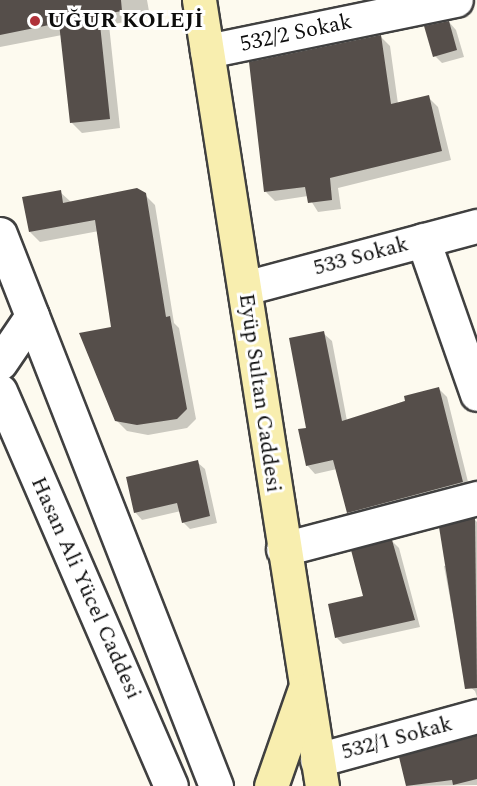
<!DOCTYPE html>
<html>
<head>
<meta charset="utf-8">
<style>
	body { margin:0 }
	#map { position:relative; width:477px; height:786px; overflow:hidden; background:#fdfaef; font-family:Spectral,serif }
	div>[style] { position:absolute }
	.shadow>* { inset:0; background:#0003 }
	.building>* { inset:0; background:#554e4a }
	.roads { filter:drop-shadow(2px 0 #404040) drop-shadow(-2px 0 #404040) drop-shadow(0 2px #404040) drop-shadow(0 -2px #404040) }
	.minor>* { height:33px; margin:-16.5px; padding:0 16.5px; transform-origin:16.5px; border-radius:16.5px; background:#fff }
	.tertiary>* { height:33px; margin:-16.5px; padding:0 16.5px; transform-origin:16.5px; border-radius:16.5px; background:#fff }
	.secondary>* { height:33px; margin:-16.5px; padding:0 16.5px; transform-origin:16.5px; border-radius:16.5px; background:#f8eeaf }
	.dots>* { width:16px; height:16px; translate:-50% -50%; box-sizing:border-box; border:3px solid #fff; border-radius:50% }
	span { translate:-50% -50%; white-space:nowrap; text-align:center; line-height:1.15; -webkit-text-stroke:6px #fff; paint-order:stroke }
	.poi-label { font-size:22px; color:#0d0d0d; font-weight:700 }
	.left { translate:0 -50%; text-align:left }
	.street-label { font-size:22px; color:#0d0d0d }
</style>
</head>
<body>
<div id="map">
	<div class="shadow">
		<div style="clip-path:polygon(0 0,147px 0,150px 17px,109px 25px,120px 128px,82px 133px,72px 123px,62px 35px,0 47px)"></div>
		<div style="clip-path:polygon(449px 22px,456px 30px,464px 57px,442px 63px,435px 56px)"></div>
		<div style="clip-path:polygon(381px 37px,390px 46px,398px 104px,428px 97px,438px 107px,451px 160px,338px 188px,341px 209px,318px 212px,308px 196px,275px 201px,266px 192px)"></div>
		<div style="clip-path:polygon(60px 192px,71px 202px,145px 195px,155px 205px,174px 323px,179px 328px,196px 419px,187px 428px,148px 435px,127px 431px,116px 420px,113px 328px,99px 231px,40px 242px,30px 232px)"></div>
		<div style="clip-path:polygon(323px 333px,332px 341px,347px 421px,439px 389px,447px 397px,470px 490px,357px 520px,348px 512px,337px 469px,315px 474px,307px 465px,308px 429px)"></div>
		<div style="clip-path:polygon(197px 462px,205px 469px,217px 523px,190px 529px,183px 522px,181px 511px,142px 520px,135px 512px)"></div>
		<div style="clip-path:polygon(475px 520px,477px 522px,477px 697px,475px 691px,466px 684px,444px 566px,449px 565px)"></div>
		<div style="clip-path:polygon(392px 541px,399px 548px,420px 627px,343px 644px,337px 638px,365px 597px)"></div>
		<div style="clip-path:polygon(477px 737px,477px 785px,407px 786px,401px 758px)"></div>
	</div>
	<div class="building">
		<div style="clip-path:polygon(0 0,121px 0,122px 11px,99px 15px,110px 119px,70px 123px,59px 23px,0 35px)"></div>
		<div style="clip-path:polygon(449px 21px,457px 50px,433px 57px,424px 26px)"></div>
		<div style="clip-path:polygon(381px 35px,391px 104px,429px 95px,442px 151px,330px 178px,332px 200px,308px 203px,305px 187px,264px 192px,249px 62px)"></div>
		<div style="clip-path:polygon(137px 188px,146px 193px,166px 317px,170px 316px,187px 409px,177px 419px,137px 425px,115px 421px,79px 333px,111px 327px,95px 220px,29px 232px,22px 197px,61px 190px,63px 203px)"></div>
		<div style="clip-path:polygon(324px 331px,342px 421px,405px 401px,404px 396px,439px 387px,463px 482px,347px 513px,333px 460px,306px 466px,298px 429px,306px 428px,289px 338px)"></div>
		<div style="clip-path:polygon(198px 460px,210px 516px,182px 523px,177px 503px,134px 513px,126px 477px)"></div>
		<div style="clip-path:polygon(475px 518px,477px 688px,465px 689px,439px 527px)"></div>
		<div style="clip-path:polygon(392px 540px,415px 620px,335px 638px,328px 604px,363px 596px,351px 550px)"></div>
		<div style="clip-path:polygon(477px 735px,477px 779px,453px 785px,452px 780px,406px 786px,399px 757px)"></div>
	</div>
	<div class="roads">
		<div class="minor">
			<div style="left:207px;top:51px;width:254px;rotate:-11.6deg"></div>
			<div style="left:423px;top:240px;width:163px;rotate:70.7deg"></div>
			<div style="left:245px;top:288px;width:240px;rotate:-15deg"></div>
			<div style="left:283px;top:549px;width:201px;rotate:-14.7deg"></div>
			<div style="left:317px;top:760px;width:166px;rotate:-15.4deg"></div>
		</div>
		<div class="tertiary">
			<div style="left:0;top:234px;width:593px;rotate:68.63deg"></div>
			<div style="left:0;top:363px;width:57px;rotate:-55.8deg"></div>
			<div style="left:0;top:391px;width:430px;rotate:66.6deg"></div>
		</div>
		<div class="secondary">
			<div style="left:199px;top:0;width:796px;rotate:81.11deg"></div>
			<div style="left:271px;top:786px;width:101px;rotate:-70.8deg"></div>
		</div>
	</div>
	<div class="dots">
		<div style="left:35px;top:21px;background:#b0323a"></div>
	</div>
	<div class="poi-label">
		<span class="left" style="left:47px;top:21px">UĞUR KOLEJİ</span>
	</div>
	<div class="street-label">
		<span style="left:296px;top:33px;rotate:-12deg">532/2 Sokak</span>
		<span style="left:361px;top:256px;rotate:-15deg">533 Sokak</span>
		<span style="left:260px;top:393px;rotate:82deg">Eyüp Sultan Caddesi</span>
		<span style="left:86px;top:588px;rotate:66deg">Hasan Ali Yücel Caddesi</span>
		<span style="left:397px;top:738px;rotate:-15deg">532/1 Sokak</span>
	</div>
</div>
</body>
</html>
